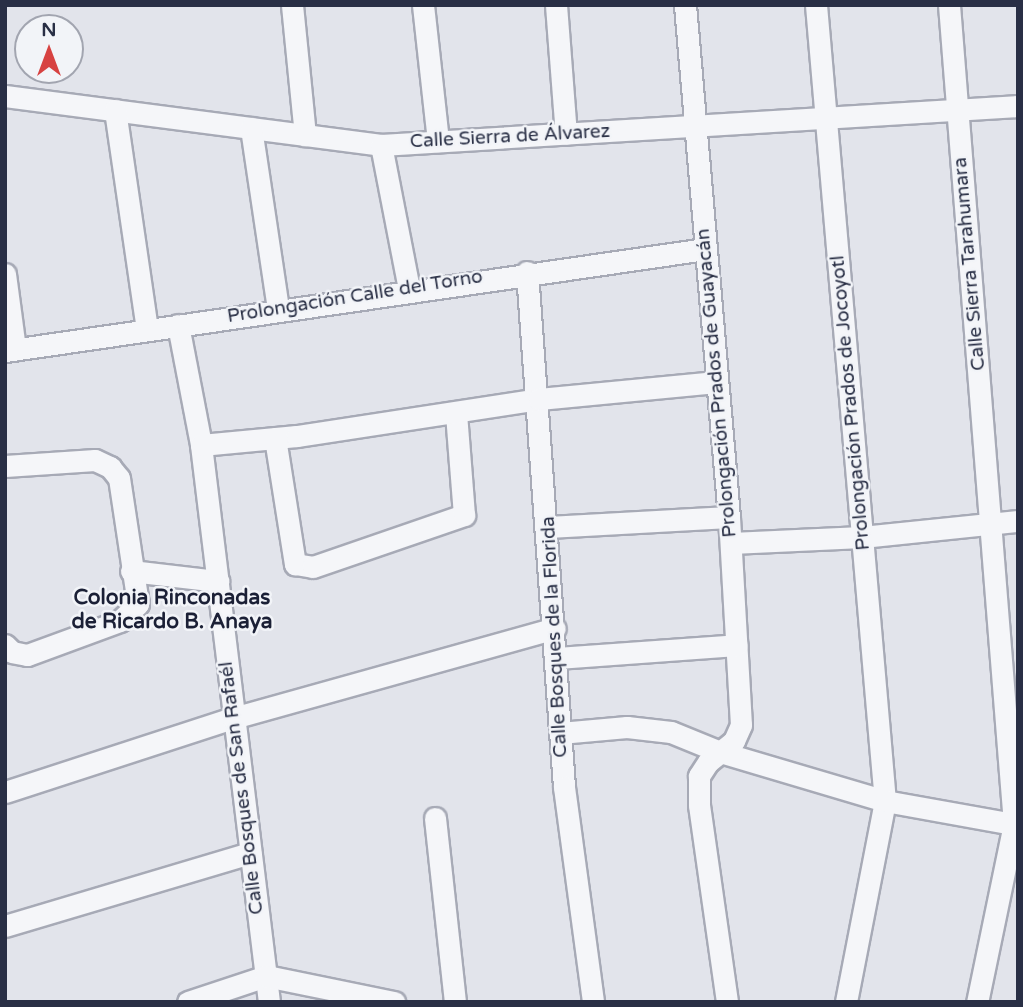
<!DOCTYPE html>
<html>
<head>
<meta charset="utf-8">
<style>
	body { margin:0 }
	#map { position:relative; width:1023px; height:1007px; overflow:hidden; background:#e2e4eb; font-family:"Varela Round",sans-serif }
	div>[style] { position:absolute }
	.roads { filter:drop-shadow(2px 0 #a7aab6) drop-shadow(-2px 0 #a7aab6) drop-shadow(0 2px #a7aab6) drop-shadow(0 -2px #a7aab6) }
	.street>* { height:21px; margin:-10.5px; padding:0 10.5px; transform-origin:10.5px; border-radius:10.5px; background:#f5f6f9 }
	span { translate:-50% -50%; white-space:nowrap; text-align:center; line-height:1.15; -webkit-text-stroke:5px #f2f4f8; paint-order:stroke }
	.street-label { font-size:19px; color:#292f45 }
	.neighbourhood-label { font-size:21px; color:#1b2036; font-weight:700 }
	.frame { position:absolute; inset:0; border:7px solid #292f45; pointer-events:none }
	.north { position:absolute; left:14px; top:14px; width:70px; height:70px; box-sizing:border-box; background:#f2f4f8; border:2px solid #a2a5b0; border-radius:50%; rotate:0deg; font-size:19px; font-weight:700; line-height:28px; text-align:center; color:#292f45 }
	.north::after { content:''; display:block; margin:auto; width:24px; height:32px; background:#d74241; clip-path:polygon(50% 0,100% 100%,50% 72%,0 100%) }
</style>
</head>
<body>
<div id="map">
	<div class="roads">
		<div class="street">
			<div style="left:292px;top:5px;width:131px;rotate:84.3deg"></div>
			<div style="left:423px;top:5px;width:137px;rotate:83.7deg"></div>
			<div style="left:556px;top:5px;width:129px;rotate:85.6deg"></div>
			<div style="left:685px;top:5px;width:514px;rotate:85.09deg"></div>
			<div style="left:729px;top:517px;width:208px;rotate:86.7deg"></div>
			<div style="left:741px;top:725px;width:17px;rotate:114deg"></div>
			<div style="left:734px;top:741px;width:33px;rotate:141deg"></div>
			<div style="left:708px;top:762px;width:17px;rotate:123deg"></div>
			<div style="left:699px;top:776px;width:29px;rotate:90deg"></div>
			<div style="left:699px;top:805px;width:199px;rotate:81.9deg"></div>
			<div style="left:816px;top:5px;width:799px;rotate:85.05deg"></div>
			<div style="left:885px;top:801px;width:205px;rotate:101deg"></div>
			<div style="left:949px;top:5px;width:822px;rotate:85.46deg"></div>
			<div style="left:1014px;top:824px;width:182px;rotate:101.7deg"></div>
			<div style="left:5px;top:96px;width:379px;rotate:7.4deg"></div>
			<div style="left:381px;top:145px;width:638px;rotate:-3.5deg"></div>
			<div style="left:115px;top:110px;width:221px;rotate:81.7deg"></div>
			<div style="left:251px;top:128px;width:182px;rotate:81.5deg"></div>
			<div style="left:381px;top:145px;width:147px;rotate:79deg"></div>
			<div style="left:527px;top:272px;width:516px;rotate:85.89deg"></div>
			<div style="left:564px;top:787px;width:217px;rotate:82.3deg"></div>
			<div style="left:5px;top:274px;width:76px;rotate:82.4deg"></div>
			<div style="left:178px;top:325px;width:122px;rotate:79.1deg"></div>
			<div style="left:201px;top:445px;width:561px;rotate:83.04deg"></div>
			<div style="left:5px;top:351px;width:707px;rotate:-8.29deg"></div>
			<div style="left:275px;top:438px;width:128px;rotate:81deg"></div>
			<div style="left:295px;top:564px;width:18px;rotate:9deg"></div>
			<div style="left:313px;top:567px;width:160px;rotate:-19deg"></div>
			<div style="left:464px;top:515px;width:101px;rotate:-94.5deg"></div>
			<div style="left:201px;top:445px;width:96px;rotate:-5.4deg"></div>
			<div style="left:297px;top:436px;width:245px;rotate:-8.7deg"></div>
			<div style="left:539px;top:399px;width:178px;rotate:-5.5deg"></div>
			<div style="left:5px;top:466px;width:90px;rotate:-3.8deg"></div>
			<div style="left:95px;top:460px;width:17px;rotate:25deg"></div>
			<div style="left:110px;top:467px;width:14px;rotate:51deg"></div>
			<div style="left:119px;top:478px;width:127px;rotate:81.4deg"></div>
			<div style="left:138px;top:604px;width:25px;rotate:137deg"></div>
			<div style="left:120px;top:621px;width:99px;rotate:159.9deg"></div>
			<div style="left:27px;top:655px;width:15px;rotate:-169deg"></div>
			<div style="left:12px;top:652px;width:10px;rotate:-135deg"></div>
			<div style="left:548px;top:527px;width:181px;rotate:-3.2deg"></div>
			<div style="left:731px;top:543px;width:131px;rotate:-2.6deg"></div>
			<div style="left:862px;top:537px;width:157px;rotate:-5.9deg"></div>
			<div style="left:131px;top:571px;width:88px;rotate:6.6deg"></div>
			<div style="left:557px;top:658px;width:180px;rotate:-4.1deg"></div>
			<div style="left:560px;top:733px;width:67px;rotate:-5.1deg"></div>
			<div style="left:627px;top:727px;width:44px;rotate:6.5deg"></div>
			<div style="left:671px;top:732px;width:53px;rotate:22.2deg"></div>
			<div style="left:720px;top:752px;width:172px;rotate:16.5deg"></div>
			<div style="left:885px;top:801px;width:135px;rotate:10.2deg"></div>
			<div style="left:5px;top:792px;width:240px;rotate:-18deg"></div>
			<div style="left:233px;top:718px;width:334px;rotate:-15.6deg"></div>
			<div style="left:435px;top:818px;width:185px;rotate:83.8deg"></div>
			<div style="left:5px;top:926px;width:256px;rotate:-16.6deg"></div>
			<div style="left:188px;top:1002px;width:82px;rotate:-18.4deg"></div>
			<div style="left:266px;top:976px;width:131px;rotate:11.5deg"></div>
		</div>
	</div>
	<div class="street-label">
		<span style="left:510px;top:137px;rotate:-3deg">Calle Sierra de Álvarez</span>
		<span style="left:970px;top:264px;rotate:-95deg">Calle Sierra Tarahumara</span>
		<span style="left:355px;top:297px;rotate:-9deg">Prolongación Calle del Torno</span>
		<span style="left:717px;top:383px;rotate:-95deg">Prolongación Prados de Guayacán</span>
		<span style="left:851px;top:403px;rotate:-95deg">Prolongación Prados de Jocoyotl</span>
		<span style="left:555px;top:637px;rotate:-93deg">Calle Bosques de la Florida</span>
		<span style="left:242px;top:788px;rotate:-97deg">Calle Bosques de San Rafaél</span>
	</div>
	<div class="neighbourhood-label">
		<span style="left:172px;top:610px">Colonia Rinconadas<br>de Ricardo B. Anaya</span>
	</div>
	<div class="frame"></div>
	<div class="north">N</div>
</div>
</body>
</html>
